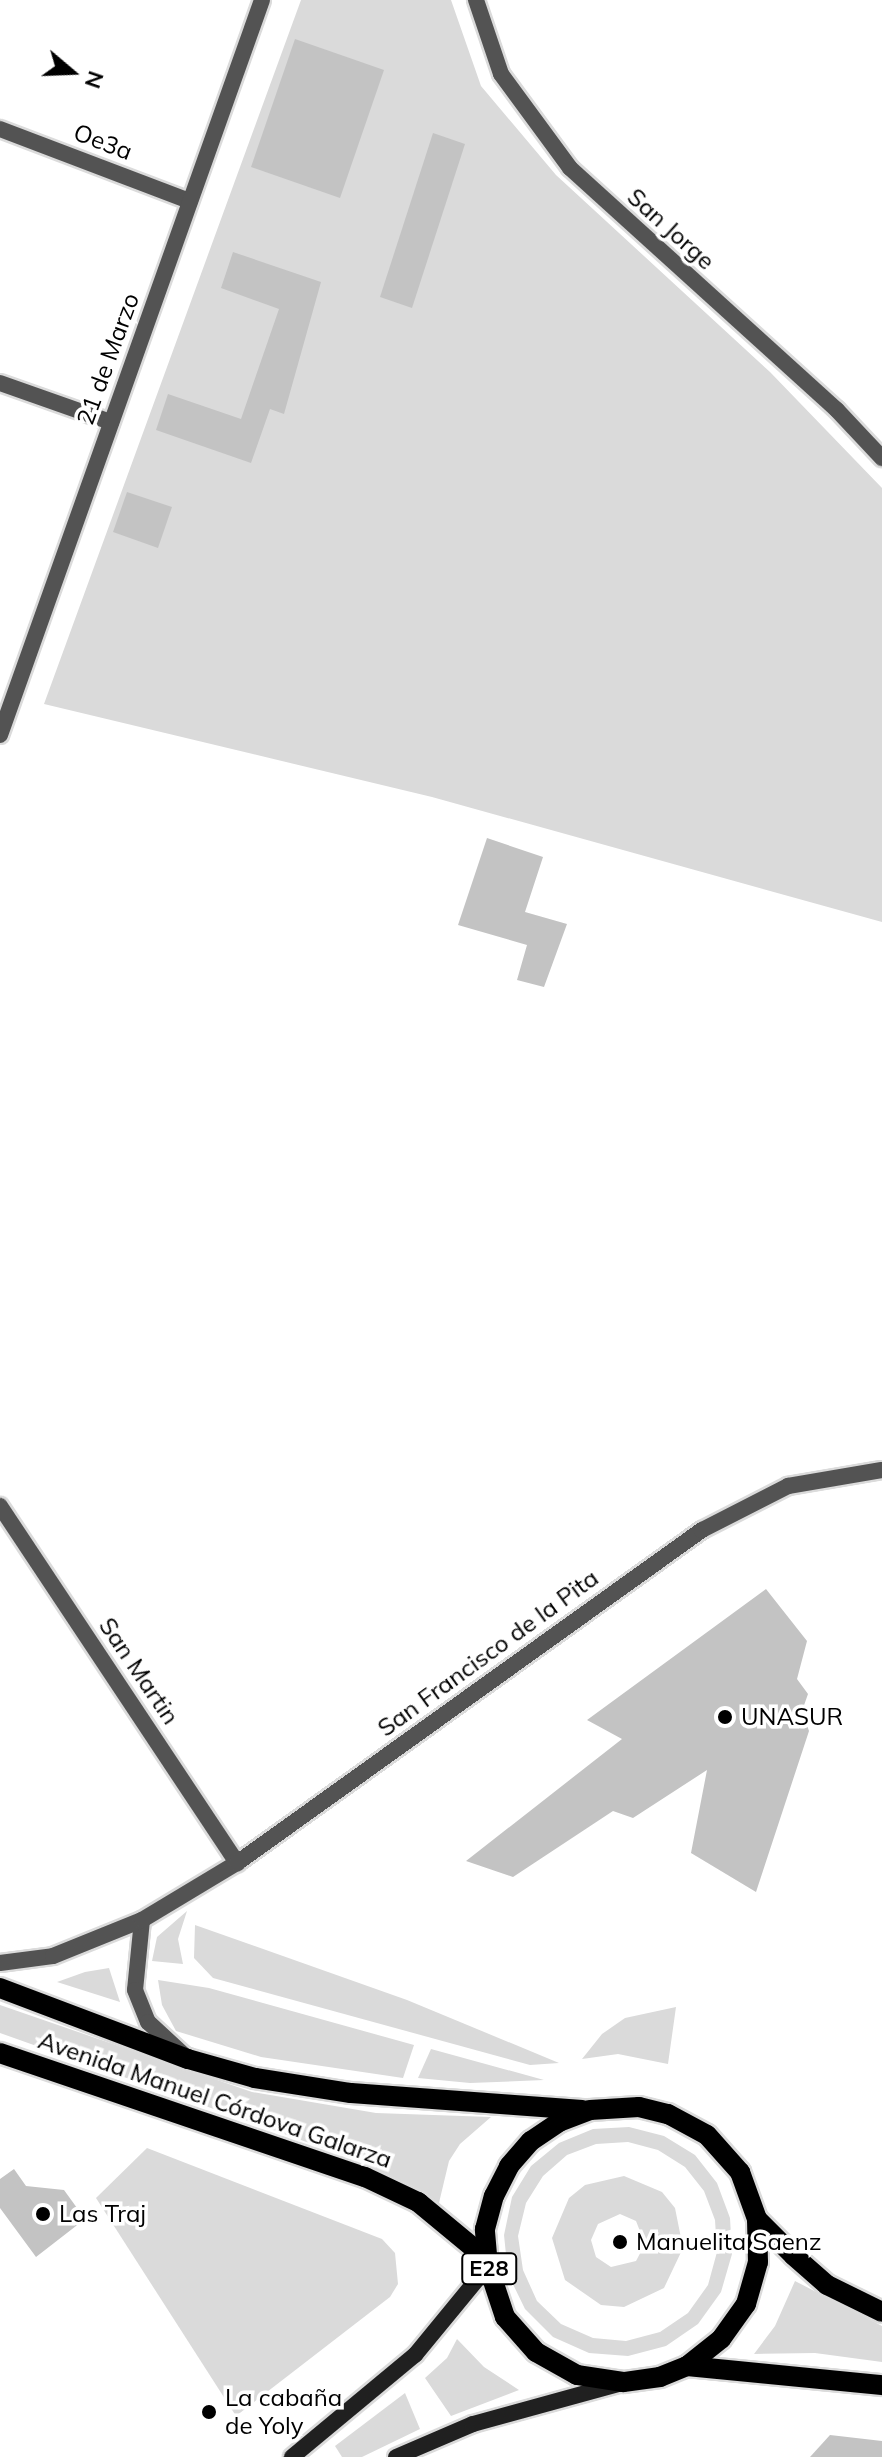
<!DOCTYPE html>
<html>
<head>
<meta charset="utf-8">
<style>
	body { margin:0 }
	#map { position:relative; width:882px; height:2457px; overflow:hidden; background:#fff; font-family:Mulish,sans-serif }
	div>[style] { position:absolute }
	.green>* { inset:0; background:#dadada }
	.building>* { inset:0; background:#c3c3c3 }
	.roads { filter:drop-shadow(2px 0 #dbdbdb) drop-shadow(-2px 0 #dbdbdb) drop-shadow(0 2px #dbdbdb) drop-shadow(0 -2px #dbdbdb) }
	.minor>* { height:16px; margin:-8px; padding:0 8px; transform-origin:8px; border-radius:8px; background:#535353 }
	.secondary>* { height:16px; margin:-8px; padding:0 8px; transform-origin:8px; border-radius:8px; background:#202020 }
	.primary>* { height:20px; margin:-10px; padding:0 10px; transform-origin:10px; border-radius:10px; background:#000 }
	.dots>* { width:22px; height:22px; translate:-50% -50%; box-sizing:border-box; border:4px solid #fff; border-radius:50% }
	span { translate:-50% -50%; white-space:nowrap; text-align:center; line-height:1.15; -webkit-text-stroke:7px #fff; paint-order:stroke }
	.shield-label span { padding:2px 6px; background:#fff; border:2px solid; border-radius:6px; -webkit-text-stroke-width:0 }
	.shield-label { font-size:22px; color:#000; font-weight:700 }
	.street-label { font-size:24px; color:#000 }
	.poi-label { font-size:24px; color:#000 }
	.left { translate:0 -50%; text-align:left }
	.north { position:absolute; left:32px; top:32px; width:80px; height:80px; -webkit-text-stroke:6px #fff; paint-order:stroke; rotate:109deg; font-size:22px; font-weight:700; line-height:32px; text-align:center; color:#000 }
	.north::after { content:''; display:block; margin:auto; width:28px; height:36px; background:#000; clip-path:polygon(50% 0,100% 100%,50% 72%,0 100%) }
</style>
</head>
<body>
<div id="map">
	<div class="green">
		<div style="clip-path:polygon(301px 0,451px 0,481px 86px,556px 175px,770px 372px,882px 488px,882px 922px,432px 797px,44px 704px)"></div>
		<div style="clip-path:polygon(187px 1911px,178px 1939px,183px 1964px,152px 1961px,157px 1937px)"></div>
		<div style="clip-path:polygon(195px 1925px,407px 2000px,559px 2063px,530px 2065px,213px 1978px,194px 1958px)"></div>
		<div style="clip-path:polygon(109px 1968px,120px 2002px,57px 1982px,85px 1972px)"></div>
		<div style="clip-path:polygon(158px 1980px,209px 1988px,414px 2045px,403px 2078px,261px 2057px,176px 2031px,162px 2005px)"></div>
		<div style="clip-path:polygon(0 2005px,252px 2092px,376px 2113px,491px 2117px,460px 2144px,449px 2161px,438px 2207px,357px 2160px,0 2033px)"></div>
		<div style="clip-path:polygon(676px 2007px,668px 2064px,618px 2054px,582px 2059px,602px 2034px,625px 2018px)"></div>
		<div style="clip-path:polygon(431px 2049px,544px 2080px,470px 2083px,418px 2078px)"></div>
		<div style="clip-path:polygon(evenodd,629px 2127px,664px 2136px,695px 2155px,717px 2183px,730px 2218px,732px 2254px,721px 2292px,698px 2324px,666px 2346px,628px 2356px,589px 2353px,553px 2337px,525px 2309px,508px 2274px,504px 2235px,512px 2197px,531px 2166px,559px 2143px,593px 2129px,629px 2127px,628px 2142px,658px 2150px,685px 2167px,704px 2191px,715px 2220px,717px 2252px,708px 2285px,688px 2313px,660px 2332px,626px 2341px,593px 2338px,561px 2324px,537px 2301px,523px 2270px,518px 2236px,526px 2203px,543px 2176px,567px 2155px,596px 2144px,628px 2142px)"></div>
		<div style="clip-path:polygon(147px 2148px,382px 2239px,395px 2253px,398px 2284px,390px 2297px,236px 2416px,96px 2198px)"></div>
		<div style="clip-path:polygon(evenodd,624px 2176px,662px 2192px,675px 2208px,683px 2248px,664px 2288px,624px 2307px,601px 2305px,565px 2280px,552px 2238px,569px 2198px,585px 2185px,624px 2176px,620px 2214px,636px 2221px,645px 2244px,636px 2261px,611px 2267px,596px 2257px,591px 2240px,598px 2224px,620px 2214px)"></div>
		<div style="clip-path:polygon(795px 2281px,882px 2326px,882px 2362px,815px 2353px,754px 2354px,775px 2326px)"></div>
		<div style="clip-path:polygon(457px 2339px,484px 2367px,519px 2390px,451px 2416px,425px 2378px,447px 2358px)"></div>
		<div style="clip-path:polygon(405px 2393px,420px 2429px,362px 2457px,342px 2457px,335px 2446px)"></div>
	</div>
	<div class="building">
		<div style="clip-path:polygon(295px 39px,384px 70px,340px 198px,251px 167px)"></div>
		<div style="clip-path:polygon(433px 133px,465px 144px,412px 308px,380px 297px)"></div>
		<div style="clip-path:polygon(233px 252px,321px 282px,284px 414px,270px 409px,251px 463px,156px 430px,168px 394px,241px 419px,279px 309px,221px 288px)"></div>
		<div style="clip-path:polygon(127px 492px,172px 507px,158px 548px,113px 532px)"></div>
		<div style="clip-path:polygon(487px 838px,543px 857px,525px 912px,567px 924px,544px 987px,517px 980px,527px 945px,458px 925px)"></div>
		<div style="clip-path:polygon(766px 1589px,807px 1641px,797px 1679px,808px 1694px,802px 1711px,809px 1731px,756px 1892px,691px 1853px,707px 1770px,633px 1818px,613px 1811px,513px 1877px,466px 1861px,622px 1739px,587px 1720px)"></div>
		<div style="clip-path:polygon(14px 2169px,26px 2186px,64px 2190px,85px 2219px,36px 2257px,0 2208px,0 2179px)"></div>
		<div style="clip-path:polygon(830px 2435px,882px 2441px,882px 2457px,810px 2457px)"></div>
	</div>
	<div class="roads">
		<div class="minor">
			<div style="left:476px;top:0;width:78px;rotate:71.3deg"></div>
			<div style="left:501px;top:74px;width:117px;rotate:53.7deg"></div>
			<div style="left:570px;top:168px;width:360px;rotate:42.2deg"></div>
			<div style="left:837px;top:410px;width:66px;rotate:46.8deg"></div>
			<div style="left:0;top:129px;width:203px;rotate:20.8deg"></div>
			<div style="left:0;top:383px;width:118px;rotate:19.4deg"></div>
			<div style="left:0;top:735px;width:780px;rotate:-70.38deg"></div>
			<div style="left:0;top:1506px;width:429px;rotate:56.4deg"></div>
			<div style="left:142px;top:1920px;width:70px;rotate:95.7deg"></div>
			<div style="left:135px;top:1990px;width:35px;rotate:68deg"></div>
			<div style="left:148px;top:2022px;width:50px;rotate:42.6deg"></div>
			<div style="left:0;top:1963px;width:53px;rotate:-7.5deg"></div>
			<div style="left:53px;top:1956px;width:96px;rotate:-22deg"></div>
			<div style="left:142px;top:1920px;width:111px;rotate:-31deg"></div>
			<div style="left:237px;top:1863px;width:572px;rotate:-35.61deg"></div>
			<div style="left:702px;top:1530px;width:97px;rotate:-27.1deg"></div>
			<div style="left:788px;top:1486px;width:95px;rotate:-9.7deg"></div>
		</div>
		<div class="secondary">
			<div style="left:292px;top:2457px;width:160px;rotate:-39.7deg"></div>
			<div style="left:415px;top:2355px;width:115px;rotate:-50.6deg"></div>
			<div style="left:396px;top:2457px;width:84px;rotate:-23.2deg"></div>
			<div style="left:473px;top:2424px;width:155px;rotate:-15.4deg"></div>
		</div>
		<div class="primary">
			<div style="left:0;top:1988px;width:201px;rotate:20.7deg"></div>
			<div style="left:188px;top:2059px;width:70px;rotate:15.8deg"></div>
			<div style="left:255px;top:2078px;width:97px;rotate:8.9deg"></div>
			<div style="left:351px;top:2093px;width:232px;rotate:4.2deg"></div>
			<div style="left:0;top:2053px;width:385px;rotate:18.8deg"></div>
			<div style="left:365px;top:2177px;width:59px;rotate:25.3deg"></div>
			<div style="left:418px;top:2202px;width:89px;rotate:39.6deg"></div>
			<div style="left:757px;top:2219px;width:43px;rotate:88.7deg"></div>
			<div style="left:758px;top:2262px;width:44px;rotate:105.9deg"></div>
			<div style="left:746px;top:2304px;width:43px;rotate:125.5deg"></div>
			<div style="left:721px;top:2339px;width:43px;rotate:141.5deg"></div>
			<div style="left:687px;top:2366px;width:29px;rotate:158deg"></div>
			<div style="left:660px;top:2377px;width:37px;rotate:172deg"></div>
			<div style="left:623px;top:2382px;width:47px;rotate:-171.3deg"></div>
			<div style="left:577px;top:2375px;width:47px;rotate:-150.7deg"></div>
			<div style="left:536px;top:2352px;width:47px;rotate:-131.5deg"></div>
			<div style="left:505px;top:2317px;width:54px;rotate:-108.4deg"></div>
			<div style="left:488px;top:2266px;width:37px;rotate:-95deg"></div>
			<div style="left:485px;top:2229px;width:34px;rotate:-75deg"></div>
			<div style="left:494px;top:2196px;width:34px;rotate:-63deg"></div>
			<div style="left:509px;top:2166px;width:33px;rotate:-49deg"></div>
			<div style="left:531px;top:2141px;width:34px;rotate:-34deg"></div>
			<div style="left:559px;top:2122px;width:33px;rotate:-21deg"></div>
			<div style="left:590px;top:2110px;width:49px;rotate:-3.5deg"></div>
			<div style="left:639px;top:2107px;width:30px;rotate:14deg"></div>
			<div style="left:668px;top:2114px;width:44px;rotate:28.3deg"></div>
			<div style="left:707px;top:2135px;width:50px;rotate:48.3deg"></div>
			<div style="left:740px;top:2172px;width:50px;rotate:70.1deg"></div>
			<div style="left:757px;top:2219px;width:52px;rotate:45deg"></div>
			<div style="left:794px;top:2256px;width:44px;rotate:41.3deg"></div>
			<div style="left:827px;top:2285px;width:61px;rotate:26.1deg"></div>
			<div style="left:687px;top:2366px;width:196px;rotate:5.6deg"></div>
		</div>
	</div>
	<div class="dots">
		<div style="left:725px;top:1717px;background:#000"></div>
		<div style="left:43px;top:2214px;background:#000"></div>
		<div style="left:620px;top:2242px;background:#000"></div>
		<div style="left:209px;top:2412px;background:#000"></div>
	</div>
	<div class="shield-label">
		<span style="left:489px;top:2269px">E28</span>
	</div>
	<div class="street-label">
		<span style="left:103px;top:142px;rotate:21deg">Oe3a</span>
		<span style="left:671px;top:229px;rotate:42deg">San Jorge</span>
		<span style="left:108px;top:359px;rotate:-70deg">21 de Marzo</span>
		<span style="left:488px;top:1653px;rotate:-36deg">San Francisco de la Pita</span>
		<span style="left:139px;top:1671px;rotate:56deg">San Martin</span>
		<span style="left:215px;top:2100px;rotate:19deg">Avenida Manuel Córdova Galarza</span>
	</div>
	<div class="poi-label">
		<span class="left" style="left:741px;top:1717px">UNASUR</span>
		<span class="left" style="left:59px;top:2214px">Las Traj</span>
		<span class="left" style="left:636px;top:2242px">Manuelita Saenz</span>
		<span class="left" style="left:225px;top:2412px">La cabaña<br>de Yoly</span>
	</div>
	<div class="north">N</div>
</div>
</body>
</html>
